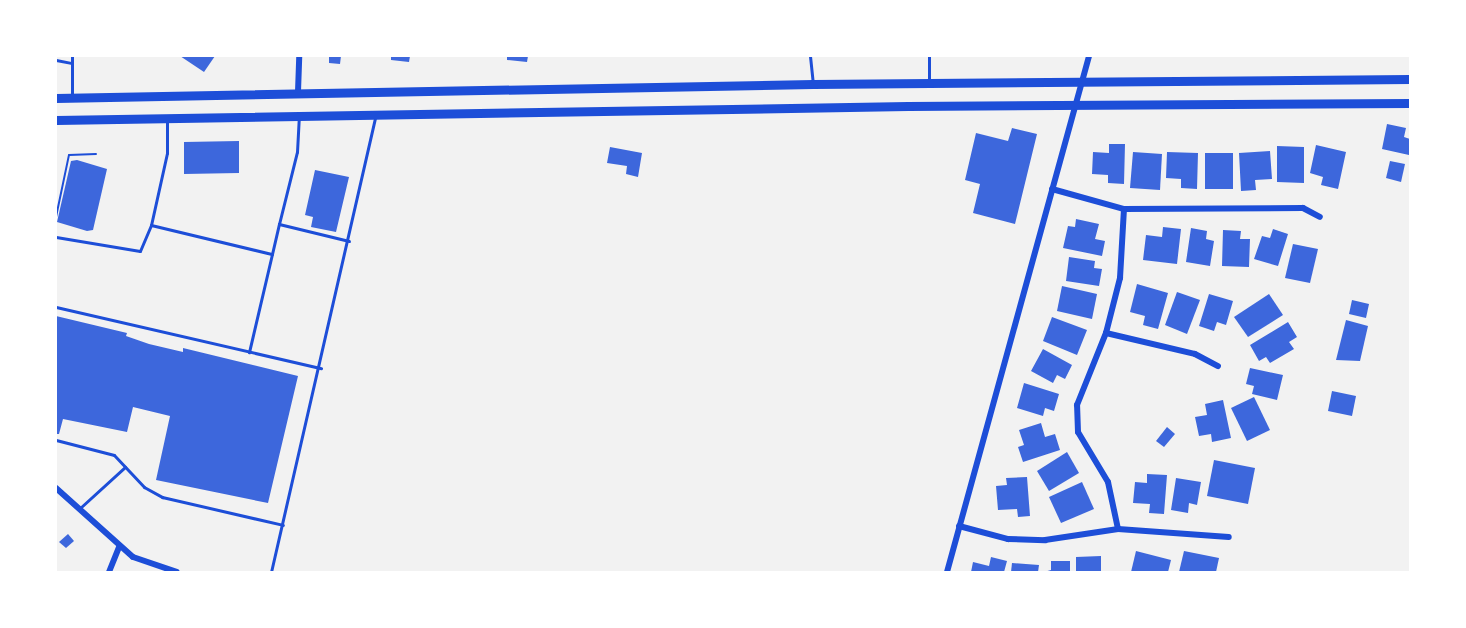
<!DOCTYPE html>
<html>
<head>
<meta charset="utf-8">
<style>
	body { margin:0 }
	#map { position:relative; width:1466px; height:628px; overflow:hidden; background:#f2f2f2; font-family:"Archivo Narrow",sans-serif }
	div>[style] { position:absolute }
	.building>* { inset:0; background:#3d67dc }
	.path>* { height:2px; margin:-1px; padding:0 1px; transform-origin:1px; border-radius:1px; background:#1d4ed8 }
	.service>* { height:3px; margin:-1.5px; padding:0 1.5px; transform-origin:1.5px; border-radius:1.5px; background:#1d4ed8 }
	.minor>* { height:6px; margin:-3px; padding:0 3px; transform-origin:3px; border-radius:3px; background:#1d4ed8 }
	.secondary>* { height:9px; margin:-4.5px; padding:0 4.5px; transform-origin:4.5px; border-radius:4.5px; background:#1d4ed8 }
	span { translate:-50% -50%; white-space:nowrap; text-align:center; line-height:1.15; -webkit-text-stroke:5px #fff; paint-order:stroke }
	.frame { position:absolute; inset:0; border:57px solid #fff; pointer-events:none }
</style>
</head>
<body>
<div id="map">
	<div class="building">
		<div style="clip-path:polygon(180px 56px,215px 56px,204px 72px)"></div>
		<div style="clip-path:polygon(329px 56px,341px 56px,340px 64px,329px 63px)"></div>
		<div style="clip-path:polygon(391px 56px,410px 56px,409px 62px,391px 60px)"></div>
		<div style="clip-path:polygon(507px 56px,528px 56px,527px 62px,507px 60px)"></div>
		<div style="clip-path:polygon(1387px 124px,1406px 128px,1404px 137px,1410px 139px,1409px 155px,1382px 149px)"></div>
		<div style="clip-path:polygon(1012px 128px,1037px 134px,1015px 224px,973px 213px,980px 184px,965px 180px,976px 133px,1008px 141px)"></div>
		<div style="clip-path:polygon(239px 141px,239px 173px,184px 174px,184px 142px)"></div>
		<div style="clip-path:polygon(1109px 144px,1125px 144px,1124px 184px,1108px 183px,1108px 175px,1092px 174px,1093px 152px,1109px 153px)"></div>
		<div style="clip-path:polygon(1316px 145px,1346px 152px,1338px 189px,1321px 185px,1323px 177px,1310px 173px)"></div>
		<div style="clip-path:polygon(1277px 146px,1304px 147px,1304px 183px,1277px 182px)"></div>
		<div style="clip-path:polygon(610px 147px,642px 153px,638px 177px,626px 174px,627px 166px,607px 163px)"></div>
		<div style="clip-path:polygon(1270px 151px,1272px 179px,1255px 180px,1256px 190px,1241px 191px,1239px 153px)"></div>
		<div style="clip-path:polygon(1133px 152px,1162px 154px,1160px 190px,1130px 188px)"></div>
		<div style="clip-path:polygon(1167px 152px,1198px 153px,1197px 189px,1181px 188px,1181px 179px,1166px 178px)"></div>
		<div style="clip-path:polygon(1205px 153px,1233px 153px,1233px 189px,1205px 189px)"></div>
		<div style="clip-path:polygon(77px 160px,107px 169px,93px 230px,87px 231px,57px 222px,71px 161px)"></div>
		<div style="clip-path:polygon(1390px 161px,1405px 164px,1401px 182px,1386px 178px)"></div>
		<div style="clip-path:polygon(315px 170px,349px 177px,336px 232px,311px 227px,313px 217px,305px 215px)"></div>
		<div style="clip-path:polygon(1076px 219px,1099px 224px,1095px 239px,1105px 241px,1102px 256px,1063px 248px,1068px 226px,1075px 227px)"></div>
		<div style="clip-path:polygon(1163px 227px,1181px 229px,1177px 264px,1143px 260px,1146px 235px,1162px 237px)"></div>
		<div style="clip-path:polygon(1191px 228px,1207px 231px,1206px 239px,1214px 241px,1210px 266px,1186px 262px)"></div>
		<div style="clip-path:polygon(1273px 229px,1288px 234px,1278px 266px,1254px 259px,1262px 236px,1270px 238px)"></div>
		<div style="clip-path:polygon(1223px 230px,1241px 231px,1240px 239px,1250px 239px,1249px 267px,1222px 266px)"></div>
		<div style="clip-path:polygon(1293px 244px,1318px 249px,1310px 283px,1285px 278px)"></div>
		<div style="clip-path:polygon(1069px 257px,1095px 261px,1094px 268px,1102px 269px,1099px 286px,1066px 281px)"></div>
		<div style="clip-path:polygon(1137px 284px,1168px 293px,1158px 329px,1143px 325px,1145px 316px,1130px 312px)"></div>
		<div style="clip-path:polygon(1062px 286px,1097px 294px,1092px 319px,1057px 311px)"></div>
		<div style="clip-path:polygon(1177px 292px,1200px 300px,1187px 334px,1165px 325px)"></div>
		<div style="clip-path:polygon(1209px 294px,1233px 301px,1226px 325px,1217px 322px,1214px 331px,1199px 326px)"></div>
		<div style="clip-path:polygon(1269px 294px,1283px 315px,1248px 337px,1234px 317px)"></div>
		<div style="clip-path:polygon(1352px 300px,1369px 304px,1366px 318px,1349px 314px)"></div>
		<div style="clip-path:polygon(56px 316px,127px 333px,126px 336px,149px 344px,183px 352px,183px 348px,298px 376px,268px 503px,156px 480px,170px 416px,133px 407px,127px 432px,63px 419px,59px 434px,56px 434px)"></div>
		<div style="clip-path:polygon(1052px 317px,1087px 330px,1077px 355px,1043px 341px)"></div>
		<div style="clip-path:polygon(1346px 320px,1368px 326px,1360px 361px,1336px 360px)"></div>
		<div style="clip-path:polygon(1288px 322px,1297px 337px,1289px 342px,1294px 349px,1270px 363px,1266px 357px,1259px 361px,1250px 345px)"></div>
		<div style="clip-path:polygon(1043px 349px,1072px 365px,1065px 379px,1057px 375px,1053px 383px,1031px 371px)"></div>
		<div style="clip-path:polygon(1250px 368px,1283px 375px,1277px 400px,1252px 394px,1254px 386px,1246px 384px)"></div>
		<div style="clip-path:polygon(1024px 383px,1059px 394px,1054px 411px,1045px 408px,1043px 416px,1017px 408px)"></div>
		<div style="clip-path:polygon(1332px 391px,1356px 396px,1352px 416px,1328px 411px)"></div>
		<div style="clip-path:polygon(1254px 397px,1270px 430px,1247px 441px,1231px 408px)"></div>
		<div style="clip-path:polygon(1223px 400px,1231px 438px,1212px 442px,1211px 434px,1199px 436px,1195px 417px,1207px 415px,1205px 404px)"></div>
		<div style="clip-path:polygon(1041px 423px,1045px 437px,1055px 434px,1060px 450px,1023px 462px,1018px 447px,1024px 445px,1019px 430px)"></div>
		<div style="clip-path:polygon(1167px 427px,1175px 434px,1164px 447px,1156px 441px)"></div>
		<div style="clip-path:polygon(1067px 452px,1079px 473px,1049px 491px,1037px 471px)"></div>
		<div style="clip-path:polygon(1214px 460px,1255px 468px,1248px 504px,1207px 496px)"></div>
		<div style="clip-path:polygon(1147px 474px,1167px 475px,1164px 514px,1149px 513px,1150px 504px,1133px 503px,1135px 482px,1147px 483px)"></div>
		<div style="clip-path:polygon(1027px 477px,1030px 516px,1018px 517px,1017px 509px,998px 510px,996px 486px,1007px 485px,1006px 478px)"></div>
		<div style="clip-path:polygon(1176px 478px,1201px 482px,1197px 505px,1189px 503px,1188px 513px,1171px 510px)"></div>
		<div style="clip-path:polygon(1082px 482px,1094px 509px,1061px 523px,1049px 497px)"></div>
		<div style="clip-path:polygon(68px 534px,74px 541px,66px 548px,59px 542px)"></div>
		<div style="clip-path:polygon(1136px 551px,1171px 560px,1168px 572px,1131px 572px)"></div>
		<div style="clip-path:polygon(1184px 551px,1219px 558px,1216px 572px,1179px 572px)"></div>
		<div style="clip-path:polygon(1101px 556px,1101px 572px,1076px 572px,1076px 557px)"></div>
		<div style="clip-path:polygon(991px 557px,1007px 561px,1004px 572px,971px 572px,973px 562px,989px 566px)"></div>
		<div style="clip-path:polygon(1051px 561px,1070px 561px,1070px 572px,1044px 572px,1051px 570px)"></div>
		<div style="clip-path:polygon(1012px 563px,1039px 565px,1038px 572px,1011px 572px)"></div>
	</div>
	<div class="path">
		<div style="left:56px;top:217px;width:63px;rotate:-78.2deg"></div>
		<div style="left:69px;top:155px;width:27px;rotate:-2deg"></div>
	</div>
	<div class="service">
		<div style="left:810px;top:56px;width:28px;rotate:84deg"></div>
		<div style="left:929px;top:56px;width:25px;rotate:90deg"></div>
		<div style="left:56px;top:60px;width:15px;rotate:11deg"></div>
		<div style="left:72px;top:95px;width:39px;rotate:-90deg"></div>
		<div style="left:167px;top:120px;width:33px;rotate:90deg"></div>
		<div style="left:167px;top:153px;width:74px;rotate:102.5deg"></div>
		<div style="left:151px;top:225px;width:124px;rotate:13.5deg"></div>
		<div style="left:272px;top:254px;width:101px;rotate:103.2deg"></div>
		<div style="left:279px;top:224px;width:74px;rotate:-76deg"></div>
		<div style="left:297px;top:152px;width:35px;rotate:-87deg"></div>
		<div style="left:56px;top:237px;width:85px;rotate:9.5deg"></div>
		<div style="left:140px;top:251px;width:28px;rotate:-67deg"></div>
		<div style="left:272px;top:254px;width:31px;rotate:-77deg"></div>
		<div style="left:279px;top:224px;width:72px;rotate:13.7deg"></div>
		<div style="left:56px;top:307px;width:272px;rotate:13deg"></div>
		<div style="left:56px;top:440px;width:60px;rotate:14.5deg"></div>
		<div style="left:114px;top:455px;width:44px;rotate:46.8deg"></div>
		<div style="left:144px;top:487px;width:21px;rotate:29deg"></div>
		<div style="left:162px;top:497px;width:124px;rotate:13deg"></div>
		<div style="left:80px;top:508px;width:61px;rotate:-42.3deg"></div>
		<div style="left:271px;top:572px;width:469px;rotate:-77.1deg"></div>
	</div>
	<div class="minor">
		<div style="left:298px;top:92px;width:36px;rotate:-88deg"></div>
		<div style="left:1052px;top:189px;width:75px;rotate:15.5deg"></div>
		<div style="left:1124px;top:209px;width:179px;rotate:-0.3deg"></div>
		<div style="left:1303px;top:208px;width:19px;rotate:28deg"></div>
		<div style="left:1106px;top:333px;width:91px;rotate:13.3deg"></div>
		<div style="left:1195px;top:354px;width:26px;rotate:28deg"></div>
		<div style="left:56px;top:488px;width:103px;rotate:41.9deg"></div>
		<div style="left:133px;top:557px;width:46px;rotate:18.8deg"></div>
		<div style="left:959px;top:526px;width:51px;rotate:14.9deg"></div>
		<div style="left:1008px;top:539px;width:37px;rotate:2deg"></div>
		<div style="left:1045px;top:540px;width:74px;rotate:-8.6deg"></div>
		<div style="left:1118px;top:529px;width:111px;rotate:4.1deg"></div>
		<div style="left:1118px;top:529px;width:48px;rotate:-102deg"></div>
		<div style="left:1108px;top:482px;width:58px;rotate:-121deg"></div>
		<div style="left:1078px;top:432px;width:27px;rotate:-92deg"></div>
		<div style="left:1077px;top:405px;width:78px;rotate:-68.1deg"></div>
		<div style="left:1106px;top:333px;width:57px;rotate:-75.7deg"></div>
		<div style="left:1120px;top:278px;width:69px;rotate:-86.7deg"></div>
		<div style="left:109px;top:572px;width:27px;rotate:-68deg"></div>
		<div style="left:947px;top:572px;width:535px;rotate:-74.61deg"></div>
	</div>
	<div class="secondary">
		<div style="left:56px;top:98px;width:757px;rotate:-1.06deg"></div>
		<div style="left:813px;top:84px;width:597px;rotate:-0.48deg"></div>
		<div style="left:56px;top:120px;width:852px;rotate:-0.94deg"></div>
		<div style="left:908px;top:106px;width:502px;rotate:-0.34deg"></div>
	</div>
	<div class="frame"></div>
</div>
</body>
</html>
